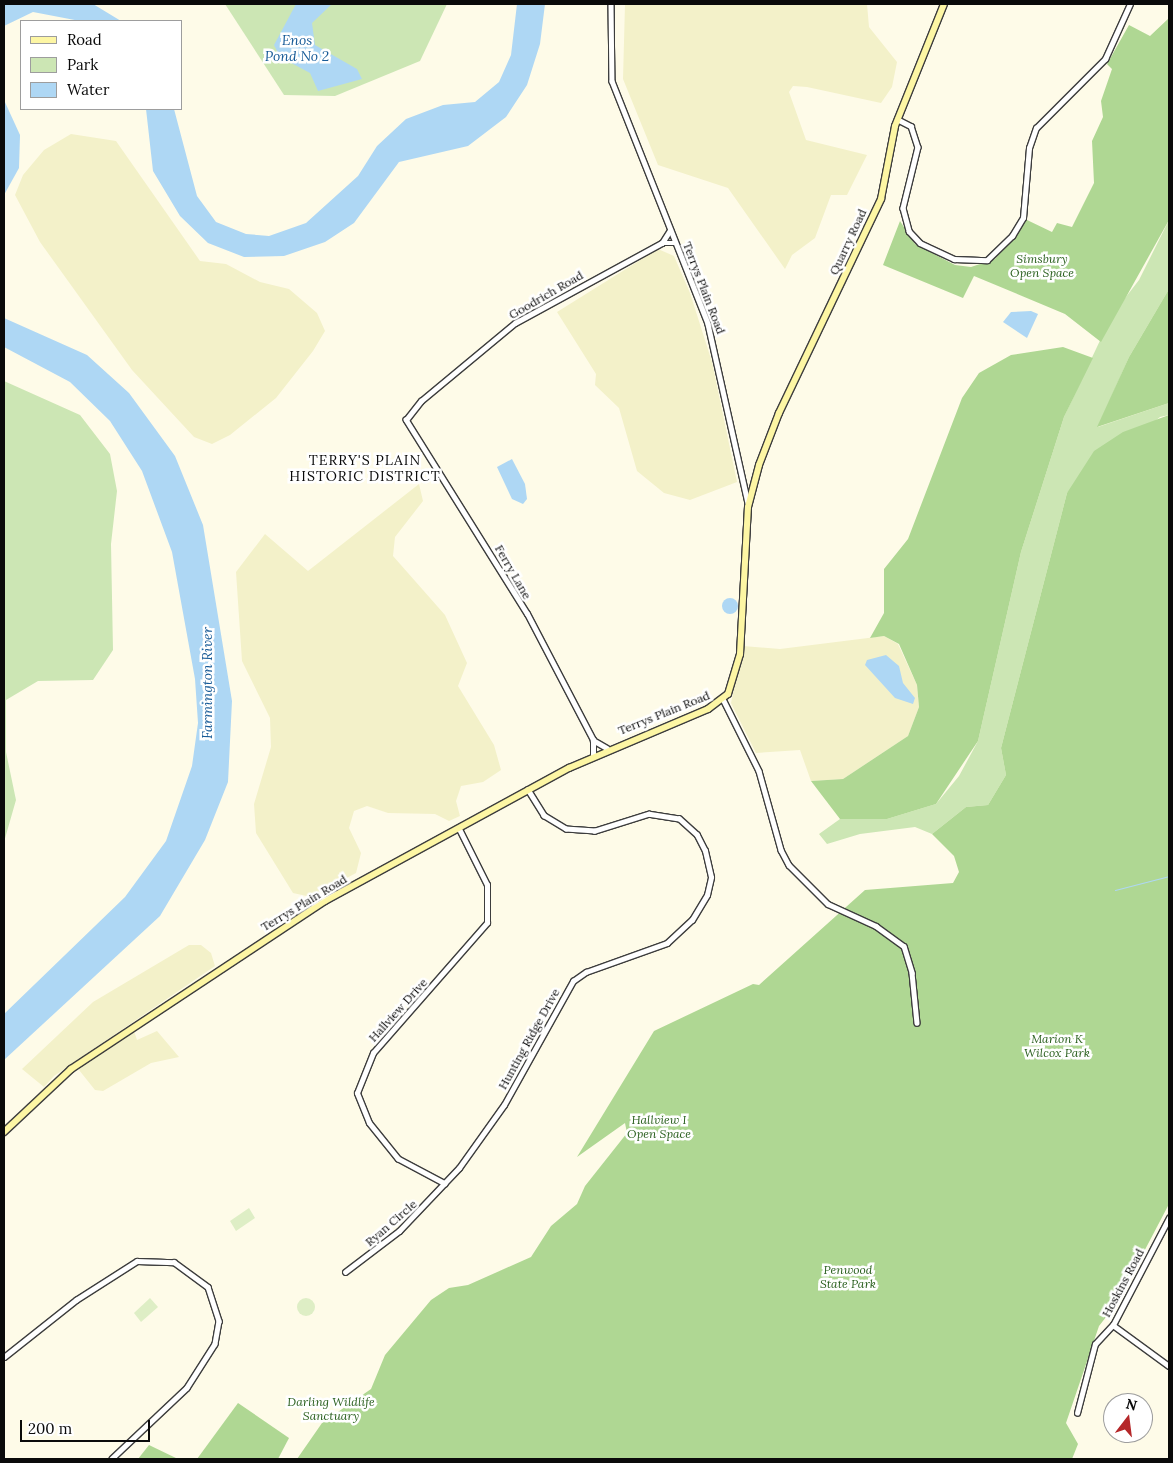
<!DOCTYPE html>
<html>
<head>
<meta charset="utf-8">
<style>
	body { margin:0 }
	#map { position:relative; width:1173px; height:1463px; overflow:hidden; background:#fefbe8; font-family:Lora,serif }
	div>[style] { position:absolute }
	.farmland>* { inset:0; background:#f3f1c9 }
	.green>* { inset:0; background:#cce6b4 }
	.forest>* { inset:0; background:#afd793 }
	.pitch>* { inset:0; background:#deeec5 }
	.round { border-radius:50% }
	.water>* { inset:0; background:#aed7f4 }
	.stream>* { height:1px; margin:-0.5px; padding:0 0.5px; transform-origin:0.5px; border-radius:0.5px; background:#aed7f4 }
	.roads { filter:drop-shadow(1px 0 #3d3d3d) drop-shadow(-1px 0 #3d3d3d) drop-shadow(0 1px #3d3d3d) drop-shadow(0 -1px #3d3d3d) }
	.street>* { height:4.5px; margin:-2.25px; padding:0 2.25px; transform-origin:2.25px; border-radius:2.25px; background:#fff }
	.secondary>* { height:6px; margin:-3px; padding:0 3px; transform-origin:3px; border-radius:3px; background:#fdf6a4 }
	span { translate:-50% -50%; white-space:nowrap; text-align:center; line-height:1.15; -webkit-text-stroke:5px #fff; paint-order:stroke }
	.street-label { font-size:12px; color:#0a0a0a }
	.park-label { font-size:12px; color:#295f1d; font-style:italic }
	.water-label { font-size:14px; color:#185b97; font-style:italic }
	.neighbourhood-label { font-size:14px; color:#0a0a0a; letter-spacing:1px }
	.frame { position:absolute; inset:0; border:5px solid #0a0a0a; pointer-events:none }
	.legend { position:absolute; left:20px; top:20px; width:162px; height:90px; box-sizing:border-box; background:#fff; border:1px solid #9d9d9d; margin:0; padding:6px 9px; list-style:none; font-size:15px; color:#0a0a0a }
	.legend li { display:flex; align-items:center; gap:10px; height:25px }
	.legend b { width:25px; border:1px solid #9d9d9d }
	.north { position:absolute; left:1103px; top:1393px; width:50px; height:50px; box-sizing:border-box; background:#fff; border:1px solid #9d9d9d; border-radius:50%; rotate:15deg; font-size:14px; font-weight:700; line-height:20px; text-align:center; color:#0a0a0a }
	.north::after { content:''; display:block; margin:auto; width:18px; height:22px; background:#b52729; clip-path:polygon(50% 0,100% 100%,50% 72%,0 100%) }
	.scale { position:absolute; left:20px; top:1420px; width:130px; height:22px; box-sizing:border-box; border:2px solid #0a0a0a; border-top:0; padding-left:6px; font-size:15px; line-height:18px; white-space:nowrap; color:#0a0a0a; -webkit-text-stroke:4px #fff; paint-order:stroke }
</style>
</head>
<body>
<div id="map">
	<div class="farmland">
		<div style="clip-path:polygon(625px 4px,867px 4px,869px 27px,897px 62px,892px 87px,881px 103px,807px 87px,793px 86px,789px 92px,806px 140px,867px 155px,847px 195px,831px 195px,815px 238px,792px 255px,785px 269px,728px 188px,658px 165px,623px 79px)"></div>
		<div style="clip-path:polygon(71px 134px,116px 141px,200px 261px,226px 264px,260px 282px,289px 289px,317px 313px,325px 331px,313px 351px,276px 398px,230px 435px,212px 444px,194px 437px,132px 370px,40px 242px,15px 195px,23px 175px,44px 150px)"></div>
		<div style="clip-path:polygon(658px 249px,674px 256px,690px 293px,712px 362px,737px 482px,690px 500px,664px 493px,637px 471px,619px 408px,595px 385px,596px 374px,557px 312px)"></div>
		<div style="clip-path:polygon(419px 484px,423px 501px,395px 537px,393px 556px,445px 615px,467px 663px,458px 686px,494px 745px,501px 770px,483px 782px,461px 786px,456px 801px,460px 816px,449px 821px,435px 814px,388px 813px,367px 806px,354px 811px,349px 828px,361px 853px,356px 873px,311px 897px,293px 893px,256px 833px,254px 804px,271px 747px,270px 718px,242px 661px,236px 572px,265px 534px,308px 571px)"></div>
		<div style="clip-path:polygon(884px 636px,898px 644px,917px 685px,919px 707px,908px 736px,843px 779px,811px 781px,800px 750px,756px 753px,731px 703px,743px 646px,780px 649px)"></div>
		<div style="clip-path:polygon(189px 945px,201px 945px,211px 953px,215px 966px,54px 1076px,44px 1087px,22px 1069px,93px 1002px)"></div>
		<div style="clip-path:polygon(134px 1031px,137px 1040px,157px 1031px,179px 1057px,151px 1063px,103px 1091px,95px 1090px,79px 1070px,82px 1065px)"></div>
	</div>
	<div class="green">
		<div style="clip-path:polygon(225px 4px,447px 4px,420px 61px,335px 96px,284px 95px)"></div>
		<div style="clip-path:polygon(1169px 220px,1169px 289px,1129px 357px,1098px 427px,1169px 403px,1169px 415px,1160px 417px,1067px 493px,1001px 748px,1006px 775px,988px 805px,966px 807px,932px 834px,915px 827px,860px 834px,827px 844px,819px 834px,840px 819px,887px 819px,936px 804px,959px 776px,978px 741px,1021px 552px,1064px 417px,1112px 315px,1139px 280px)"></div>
		<div style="clip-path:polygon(4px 381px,80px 415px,110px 454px,117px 491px,111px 544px,113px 650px,93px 680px,38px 681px,6px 700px,6px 752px,16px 800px,4px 842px)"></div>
	</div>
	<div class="forest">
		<div style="clip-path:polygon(1169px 18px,1169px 220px,1101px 342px,1065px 314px,974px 276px,963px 298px,883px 265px,900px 221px,915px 244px,955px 265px,971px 267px,995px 259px,1027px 220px,1052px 232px,1057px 223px,1072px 227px,1094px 183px,1092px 141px,1103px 117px,1101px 101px,1112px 69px,1107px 64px,1129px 25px,1150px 36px)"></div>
		<div style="clip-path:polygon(1169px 289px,1169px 403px,1097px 427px,1129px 357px)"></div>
		<div style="clip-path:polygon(1063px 347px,1093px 358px,1064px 417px,1021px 552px,978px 741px,936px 804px,887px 819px,840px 819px,811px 781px,843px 779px,908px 736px,919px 707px,917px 685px,899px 644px,884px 636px,870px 638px,884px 613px,884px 569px,908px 539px,962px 398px,979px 373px,1011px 355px)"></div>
		<div style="clip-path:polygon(1169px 415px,1169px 1204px,1117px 1303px,1099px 1326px,1066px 1423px,1078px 1444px,1072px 1459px,297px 1459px,322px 1423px,371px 1389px,385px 1355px,431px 1300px,449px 1288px,468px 1285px,531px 1257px,551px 1226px,577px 1204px,585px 1186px,627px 1133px,625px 1123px,577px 1157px,654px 1031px,753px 984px,759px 985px,865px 890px,953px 883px,959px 872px,954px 856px,932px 834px,966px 807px,988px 805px,1006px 775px,1001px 748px,1067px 493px,1094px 451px,1123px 432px)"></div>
		<div style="clip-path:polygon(238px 1403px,289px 1438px,278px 1459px,197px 1459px)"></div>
		<div style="clip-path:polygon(149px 1445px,178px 1459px,138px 1459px)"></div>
	</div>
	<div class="pitch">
		<div style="clip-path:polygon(249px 1208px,255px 1218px,236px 1231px,230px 1221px)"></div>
		<div class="round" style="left:297px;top:1298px;width:18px;height:18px"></div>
		<div style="clip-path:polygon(150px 1298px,158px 1307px,141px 1322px,134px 1313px)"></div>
	</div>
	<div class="water">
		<div style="clip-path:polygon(4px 4px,93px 4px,121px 21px,80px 21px,33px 12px,4px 26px)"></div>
		<div style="clip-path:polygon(296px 4px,332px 4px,312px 23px,315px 45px,357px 69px,362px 79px,318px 91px,310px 73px,280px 57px,274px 45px)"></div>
		<div style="clip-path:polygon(517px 4px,545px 4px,540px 44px,527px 85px,506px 117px,468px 146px,399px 162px,354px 223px,325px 242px,284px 256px,244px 257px,208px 243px,180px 216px,153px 171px,146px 109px,174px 109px,197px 196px,216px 222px,246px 234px,269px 236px,306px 223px,358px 176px,377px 146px,406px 119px,443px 105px,475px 102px,499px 82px,511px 55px)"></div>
		<div style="clip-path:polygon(4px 100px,20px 135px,19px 168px,4px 195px)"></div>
		<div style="clip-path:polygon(1031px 311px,1038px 314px,1027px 338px,1003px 322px,1011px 312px)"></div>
		<div style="clip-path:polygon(4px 318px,87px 355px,129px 393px,175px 456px,203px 525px,232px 701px,228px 782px,205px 840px,160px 916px,4px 1060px,4px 1014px,125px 897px,166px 841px,192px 766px,198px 723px,195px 679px,172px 552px,142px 471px,110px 421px,70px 382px,4px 347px)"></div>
		<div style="clip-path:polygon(512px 459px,525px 484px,527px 499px,523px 504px,512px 499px,497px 467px)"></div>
		<div class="round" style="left:722px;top:598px;width:16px;height:16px"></div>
		<div style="clip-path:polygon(886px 655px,899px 666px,903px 683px,915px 698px,913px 704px,895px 698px,865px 665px,867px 660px)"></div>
	</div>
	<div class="stream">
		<div style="left:1115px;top:890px;width:56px;rotate:-14.5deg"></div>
	</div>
	<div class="roads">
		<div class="street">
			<div style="left:611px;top:4px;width:77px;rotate:89.3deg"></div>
			<div style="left:612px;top:81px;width:261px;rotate:68.4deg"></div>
			<div style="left:708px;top:324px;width:183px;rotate:77.4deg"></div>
			<div style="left:897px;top:119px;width:16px;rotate:27deg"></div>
			<div style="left:911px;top:126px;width:22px;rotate:72deg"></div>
			<div style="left:918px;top:147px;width:63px;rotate:103.8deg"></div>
			<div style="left:903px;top:208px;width:24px;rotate:75deg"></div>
			<div style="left:909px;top:231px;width:16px;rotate:47deg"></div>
			<div style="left:920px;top:243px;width:38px;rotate:25deg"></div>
			<div style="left:954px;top:259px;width:33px;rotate:2deg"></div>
			<div style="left:987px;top:260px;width:35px;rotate:-44deg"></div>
			<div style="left:1012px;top:236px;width:21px;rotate:-59deg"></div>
			<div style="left:1023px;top:218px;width:70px;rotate:-85.1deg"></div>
			<div style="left:1029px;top:148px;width:21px;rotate:-71deg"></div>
			<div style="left:1036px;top:128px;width:98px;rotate:-45deg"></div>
			<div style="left:1105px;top:59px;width:60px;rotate:-65.6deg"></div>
			<div style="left:662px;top:243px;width:14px"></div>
			<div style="left:723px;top:699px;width:80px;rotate:63.4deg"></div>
			<div style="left:759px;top:771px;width:82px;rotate:74.4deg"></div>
			<div style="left:781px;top:850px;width:17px;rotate:62deg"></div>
			<div style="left:789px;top:865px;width:55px;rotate:45deg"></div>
			<div style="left:828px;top:904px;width:53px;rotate:24.6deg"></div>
			<div style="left:876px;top:926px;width:34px;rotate:36deg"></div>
			<div style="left:904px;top:946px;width:28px;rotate:73deg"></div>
			<div style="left:912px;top:973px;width:50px;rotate:84.3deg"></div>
			<div style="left:593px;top:740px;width:16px;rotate:30deg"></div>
			<div style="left:593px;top:756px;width:16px;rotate:-90deg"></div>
			<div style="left:593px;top:740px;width:142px;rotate:-117.6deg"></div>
			<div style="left:527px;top:614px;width:229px;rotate:-122deg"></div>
			<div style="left:406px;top:420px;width:24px;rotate:-52deg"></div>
			<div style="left:421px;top:401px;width:122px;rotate:-39.7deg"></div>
			<div style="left:515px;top:323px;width:167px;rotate:-28.6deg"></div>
			<div style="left:662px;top:243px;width:15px;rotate:-58deg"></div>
			<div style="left:445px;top:1184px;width:53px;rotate:-152deg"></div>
			<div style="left:398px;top:1159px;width:46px;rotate:-128.9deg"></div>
			<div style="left:369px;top:1123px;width:32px;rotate:-112deg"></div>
			<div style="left:357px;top:1093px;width:43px;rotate:-68.2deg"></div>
			<div style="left:373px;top:1053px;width:173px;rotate:-48.8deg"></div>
			<div style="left:487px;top:923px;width:38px;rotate:-90deg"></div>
			<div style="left:487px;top:885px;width:63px;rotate:-116.6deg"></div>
			<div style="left:345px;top:1272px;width:68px;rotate:-37.2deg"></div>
			<div style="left:399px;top:1231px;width:87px;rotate:-46.4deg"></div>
			<div style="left:459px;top:1168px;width:77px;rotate:-54.5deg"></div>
			<div style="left:504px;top:1105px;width:142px;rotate:-60.9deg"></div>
			<div style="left:573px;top:981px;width:16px;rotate:-35deg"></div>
			<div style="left:586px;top:972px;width:86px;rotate:-19.7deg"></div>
			<div style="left:667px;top:943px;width:34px;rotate:-43deg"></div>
			<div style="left:692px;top:920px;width:29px;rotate:-59deg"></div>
			<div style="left:707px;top:895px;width:18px;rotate:-77deg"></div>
			<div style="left:711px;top:877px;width:27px;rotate:-103deg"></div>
			<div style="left:705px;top:851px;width:18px;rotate:-117deg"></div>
			<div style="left:697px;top:835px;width:24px;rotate:-138deg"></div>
			<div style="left:679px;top:819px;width:30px;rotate:-171deg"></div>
			<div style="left:649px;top:814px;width:57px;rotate:162.5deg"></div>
			<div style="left:595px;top:831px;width:29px;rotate:-176deg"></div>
			<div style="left:566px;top:829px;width:26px;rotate:-149deg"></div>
			<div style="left:544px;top:816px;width:31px;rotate:-122deg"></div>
			<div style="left:1113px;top:1325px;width:69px;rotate:36.2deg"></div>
			<div style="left:4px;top:1357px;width:92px;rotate:-38.4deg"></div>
			<div style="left:76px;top:1300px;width:72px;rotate:-32.6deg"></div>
			<div style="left:137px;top:1261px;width:37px;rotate:2deg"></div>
			<div style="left:174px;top:1262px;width:42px;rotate:36.3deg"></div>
			<div style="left:208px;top:1287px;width:36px;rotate:72deg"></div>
			<div style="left:219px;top:1321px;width:23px;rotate:100deg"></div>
			<div style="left:215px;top:1344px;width:52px;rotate:122.5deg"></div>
			<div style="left:187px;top:1388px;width:103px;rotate:136.6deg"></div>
			<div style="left:1077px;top:1413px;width:71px;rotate:-75.4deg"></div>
			<div style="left:1095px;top:1344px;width:26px;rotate:-47deg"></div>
			<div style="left:1113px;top:1325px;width:121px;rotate:-62.4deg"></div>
		</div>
		<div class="secondary">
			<div style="left:4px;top:1132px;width:92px;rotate:-43.2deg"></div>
			<div style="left:71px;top:1069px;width:305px;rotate:-33.5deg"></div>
			<div style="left:325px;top:901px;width:278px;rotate:-28.6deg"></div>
			<div style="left:569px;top:768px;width:151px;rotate:-23deg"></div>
			<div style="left:708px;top:709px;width:25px;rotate:-37deg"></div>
			<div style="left:728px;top:694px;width:42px;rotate:-73.3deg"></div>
			<div style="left:740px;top:654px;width:147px;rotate:-86.9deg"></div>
			<div style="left:748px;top:507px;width:43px;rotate:-75.3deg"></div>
			<div style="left:759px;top:465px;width:56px;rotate:-69deg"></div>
			<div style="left:779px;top:413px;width:237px;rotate:-64.5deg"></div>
			<div style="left:881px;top:199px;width:74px;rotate:-79.1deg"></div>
			<div style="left:895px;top:126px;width:131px;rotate:-68.1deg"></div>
		</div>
	</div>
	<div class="street-label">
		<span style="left:848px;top:242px;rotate:-65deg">Quarry Road</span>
		<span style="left:704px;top:288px;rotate:69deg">Terrys Plain Road</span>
		<span style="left:546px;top:295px;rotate:-30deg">Goodrich Road</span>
		<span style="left:513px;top:572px;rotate:60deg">Ferry Lane</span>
		<span style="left:664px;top:713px;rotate:-22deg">Terrys Plain Road</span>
		<span style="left:304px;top:903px;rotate:-31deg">Terrys Plain Road</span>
		<span style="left:398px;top:1010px;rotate:-48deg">Hallview Drive</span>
		<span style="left:529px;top:1039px;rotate:-61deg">Hunting Ridge Drive</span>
		<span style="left:391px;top:1223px;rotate:-41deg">Ryan Circle</span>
		<span style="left:1123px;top:1283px;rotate:-62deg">Hoskins Road</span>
	</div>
	<div class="park-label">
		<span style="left:1042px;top:266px">Simsbury<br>Open Space</span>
		<span style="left:1057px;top:1046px">Marion K<br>Wilcox Park</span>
		<span style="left:659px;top:1127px">Hallview I<br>Open Space</span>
		<span style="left:848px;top:1277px">Penwood<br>State Park</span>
		<span style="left:331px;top:1409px">Darling Wildlife<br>Sanctuary</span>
	</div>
	<div class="water-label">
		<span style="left:297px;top:48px">Enos<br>Pond No 2</span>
		<span style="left:207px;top:683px;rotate:-90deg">Farmington River</span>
	</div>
	<div class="neighbourhood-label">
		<span style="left:365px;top:468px">TERRY'S PLAIN<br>HISTORIC DISTRICT</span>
	</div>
	<div class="frame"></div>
	<ul class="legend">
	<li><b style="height:6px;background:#fdf6a4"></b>Road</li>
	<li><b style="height:14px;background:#cce6b4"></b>Park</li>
	<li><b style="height:14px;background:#aed7f4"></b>Water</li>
	</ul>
	<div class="north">N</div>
	<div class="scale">200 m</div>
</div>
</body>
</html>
